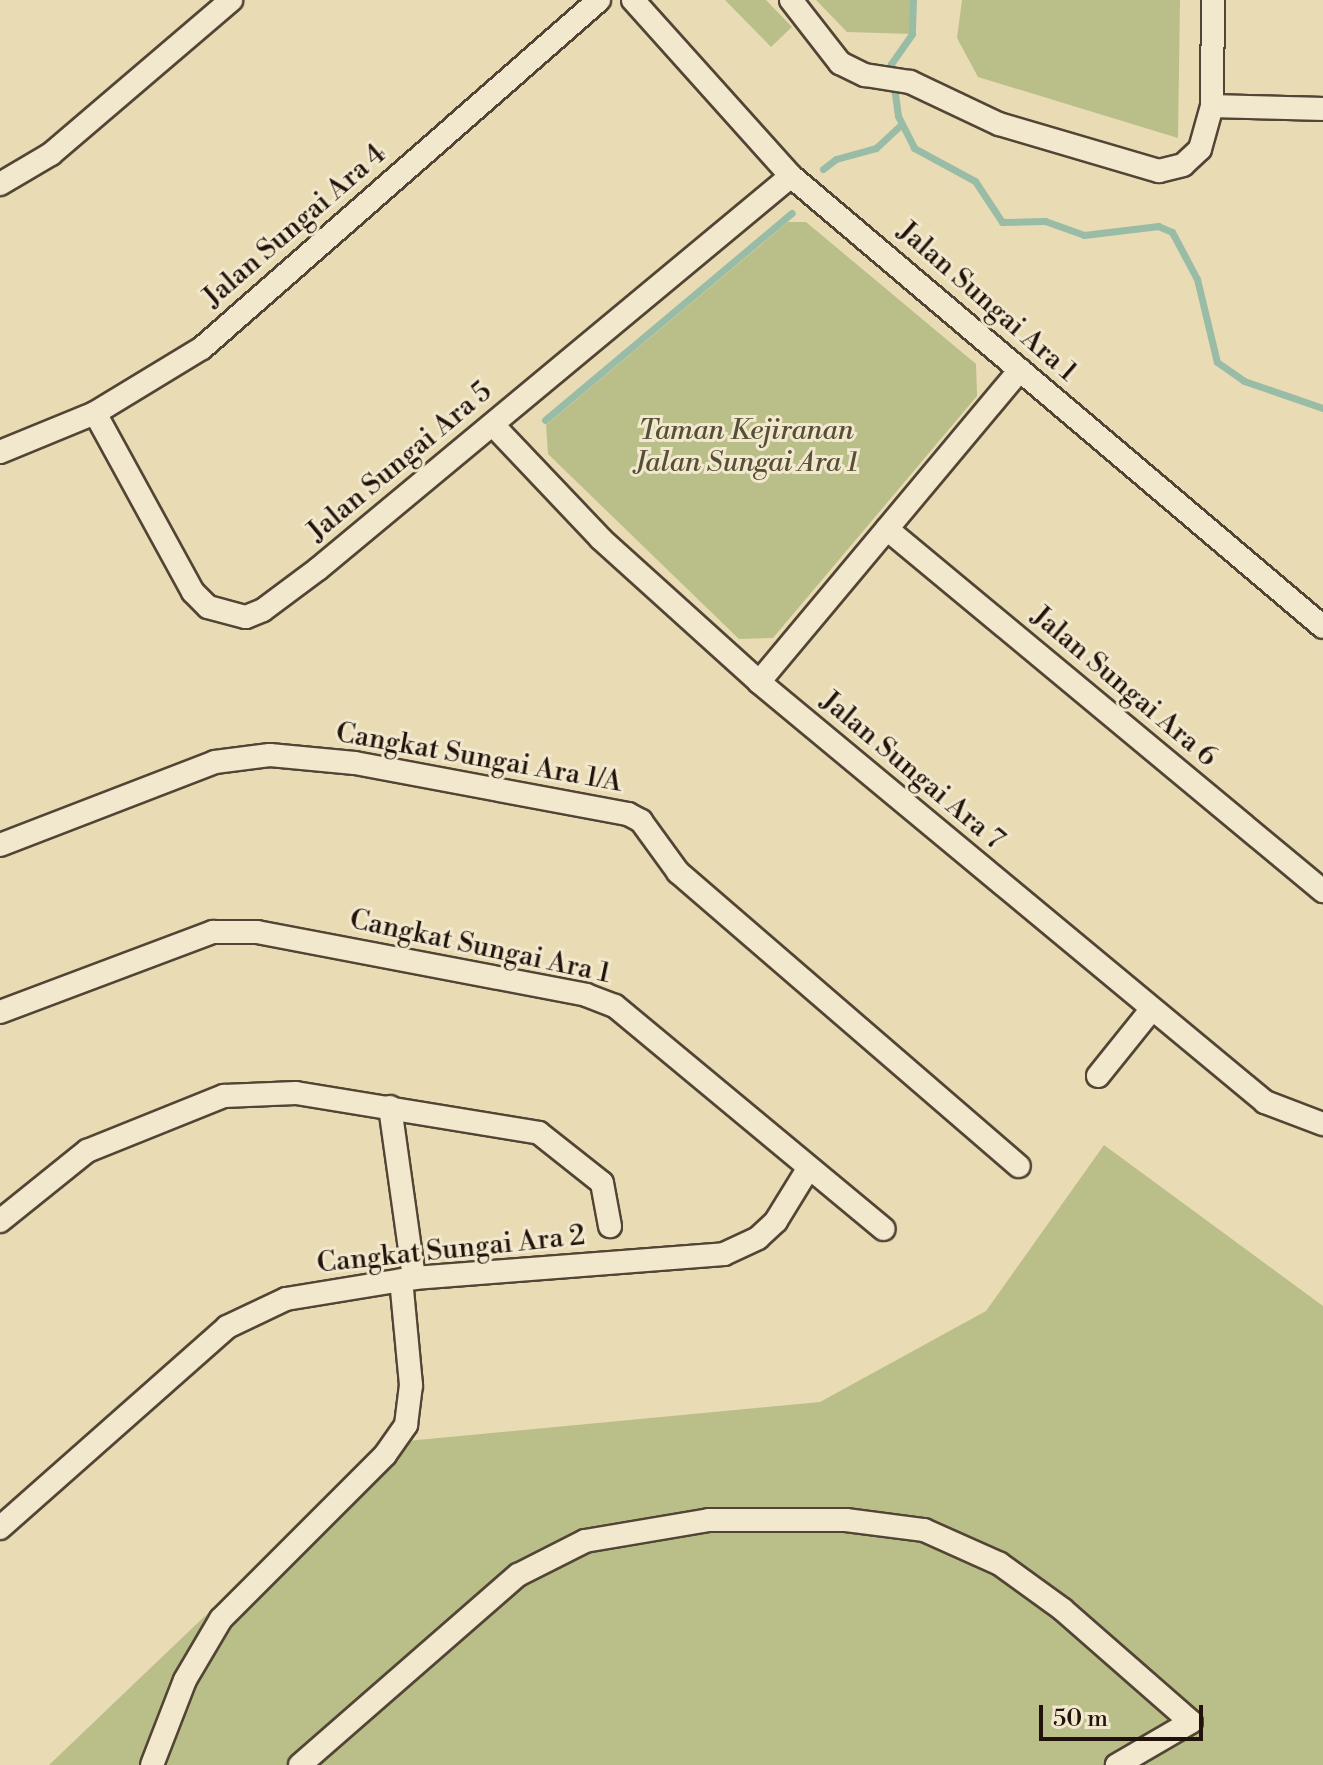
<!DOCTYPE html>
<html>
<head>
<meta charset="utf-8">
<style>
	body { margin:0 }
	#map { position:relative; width:1323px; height:1765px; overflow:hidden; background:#e9dbb4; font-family:"Libre Bodoni",serif }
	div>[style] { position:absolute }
	.green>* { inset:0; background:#babf8a }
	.stream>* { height:7px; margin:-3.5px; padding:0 3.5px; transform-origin:3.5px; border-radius:3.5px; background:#99bca7 }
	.roads { filter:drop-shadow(2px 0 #534535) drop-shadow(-2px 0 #534535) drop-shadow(0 2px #534535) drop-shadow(0 -2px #534535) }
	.minor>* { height:22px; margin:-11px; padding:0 11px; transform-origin:11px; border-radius:11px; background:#f1e8ce }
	span { translate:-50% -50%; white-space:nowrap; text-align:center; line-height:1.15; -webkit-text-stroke:6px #f1e8ce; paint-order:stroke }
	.street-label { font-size:28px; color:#21130b }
	.park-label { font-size:28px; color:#574f37; font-style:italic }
	.scale { position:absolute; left:1039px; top:1705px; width:164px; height:36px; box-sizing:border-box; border:4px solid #21130b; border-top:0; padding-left:10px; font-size:24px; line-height:28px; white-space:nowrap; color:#21130b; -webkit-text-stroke:6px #f1e8ce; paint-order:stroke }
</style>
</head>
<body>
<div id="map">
	<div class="green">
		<div style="clip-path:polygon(725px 0,766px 0,792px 27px,771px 47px)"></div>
		<div style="clip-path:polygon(816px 0,913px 0,912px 34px,847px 32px)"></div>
		<div style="clip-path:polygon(962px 0,1180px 0,1178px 138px,978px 77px,957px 38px)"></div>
		<div style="clip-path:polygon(788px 222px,806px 222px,976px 364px,977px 396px,773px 638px,739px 639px,548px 454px,546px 425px)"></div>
		<div style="clip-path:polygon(1104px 1145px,1323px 1306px,1323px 1765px,49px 1765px,386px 1443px,820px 1402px,986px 1311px)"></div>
	</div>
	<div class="stream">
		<div style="left:913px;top:0;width:34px;rotate:92deg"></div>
		<div style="left:912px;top:34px;width:37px;rotate:125deg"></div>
		<div style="left:891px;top:64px;width:52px;rotate:82.3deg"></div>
		<div style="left:898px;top:116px;width:36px;rotate:63deg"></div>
		<div style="left:914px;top:148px;width:69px;rotate:28.4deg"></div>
		<div style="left:975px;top:181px;width:49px;rotate:56.6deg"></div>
		<div style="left:1002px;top:222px;width:43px;rotate:-1.3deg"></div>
		<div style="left:1045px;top:221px;width:41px;rotate:19.7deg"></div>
		<div style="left:1084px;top:235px;width:75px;rotate:-6.9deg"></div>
		<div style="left:1158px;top:226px;width:15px;rotate:23deg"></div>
		<div style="left:1172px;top:232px;width:53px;rotate:62deg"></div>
		<div style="left:1197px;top:279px;width:85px;rotate:76.5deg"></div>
		<div style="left:1217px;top:362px;width:33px;rotate:35deg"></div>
		<div style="left:1244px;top:381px;width:83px;rotate:18.9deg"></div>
		<div style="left:823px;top:169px;width:16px;rotate:-38deg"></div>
		<div style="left:836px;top:159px;width:41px;rotate:-15.4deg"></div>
		<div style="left:876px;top:148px;width:34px;rotate:-43deg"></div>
		<div style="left:545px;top:420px;width:322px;rotate:-40deg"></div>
	</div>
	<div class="roads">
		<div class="minor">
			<div style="left:633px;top:0;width:237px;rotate:48.1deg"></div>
			<div style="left:791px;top:176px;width:697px;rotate:40.29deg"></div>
			<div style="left:791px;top:0;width:80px;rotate:52.1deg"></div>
			<div style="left:840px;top:63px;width:28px;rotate:26deg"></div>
			<div style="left:865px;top:75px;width:46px;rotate:8.8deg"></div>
			<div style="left:910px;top:82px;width:98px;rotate:25.3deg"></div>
			<div style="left:999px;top:124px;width:167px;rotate:16.4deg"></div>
			<div style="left:1159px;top:171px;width:25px;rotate:-14deg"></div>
			<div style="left:1183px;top:165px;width:23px;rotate:-43deg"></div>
			<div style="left:1200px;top:149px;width:45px;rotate:-74.4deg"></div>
			<div style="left:1212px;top:106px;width:106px;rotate:-89.5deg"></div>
			<div style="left:1212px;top:106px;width:111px;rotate:1.5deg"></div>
			<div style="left:0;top:184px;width:59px;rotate:-30.5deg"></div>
			<div style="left:51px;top:154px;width:237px;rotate:-40.5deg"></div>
			<div style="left:95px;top:413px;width:204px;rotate:61.3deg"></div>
			<div style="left:193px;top:592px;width:21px;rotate:45deg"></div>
			<div style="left:208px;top:607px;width:39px;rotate:15deg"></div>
			<div style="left:246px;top:617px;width:18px;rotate:-22deg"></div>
			<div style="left:263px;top:610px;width:69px;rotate:-36.7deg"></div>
			<div style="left:318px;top:569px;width:615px;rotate:-39.72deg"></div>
			<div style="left:493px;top:425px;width:157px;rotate:46.5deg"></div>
			<div style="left:601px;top:539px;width:213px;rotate:42.1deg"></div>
			<div style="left:759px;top:682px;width:658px;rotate:39.69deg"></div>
			<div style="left:1265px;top:1102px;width:62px;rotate:20.8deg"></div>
			<div style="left:0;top:452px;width:103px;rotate:-22.3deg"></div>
			<div style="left:95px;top:413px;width:125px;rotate:-31.3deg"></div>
			<div style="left:202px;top:348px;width:528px;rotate:-41.24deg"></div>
			<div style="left:887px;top:529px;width:567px;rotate:39.7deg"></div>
			<div style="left:759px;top:682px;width:407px;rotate:-50.1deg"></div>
			<div style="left:0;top:845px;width:230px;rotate:-21.1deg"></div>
			<div style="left:215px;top:762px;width:55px;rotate:-7.3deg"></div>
			<div style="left:270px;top:755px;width:85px;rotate:5.4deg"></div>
			<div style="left:355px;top:763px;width:278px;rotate:10.6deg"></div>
			<div style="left:628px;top:814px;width:15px;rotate:28deg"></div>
			<div style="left:641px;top:821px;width:63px;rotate:54deg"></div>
			<div style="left:678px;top:872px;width:450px;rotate:40.8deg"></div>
			<div style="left:0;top:1012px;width:228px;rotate:-20.6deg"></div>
			<div style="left:213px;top:932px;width:44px"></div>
			<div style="left:257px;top:932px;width:335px;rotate:10.8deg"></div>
			<div style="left:586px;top:995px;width:31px;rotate:21deg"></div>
			<div style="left:615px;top:1006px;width:349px;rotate:39.7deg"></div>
			<div style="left:1098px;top:1076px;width:85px;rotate:-51.2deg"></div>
			<div style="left:390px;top:1107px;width:173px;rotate:82deg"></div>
			<div style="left:0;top:1221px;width:112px;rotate:-38.8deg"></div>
			<div style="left:87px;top:1151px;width:148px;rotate:-21.9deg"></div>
			<div style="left:224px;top:1096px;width:72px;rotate:-2.4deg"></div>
			<div style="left:296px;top:1093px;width:246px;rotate:9.3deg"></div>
			<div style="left:539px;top:1133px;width:80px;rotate:38.4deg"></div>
			<div style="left:602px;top:1183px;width:44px;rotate:79.5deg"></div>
			<div style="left:0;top:1528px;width:303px;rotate:-41.5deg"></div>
			<div style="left:227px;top:1327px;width:65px;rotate:-25.4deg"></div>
			<div style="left:286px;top:1299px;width:130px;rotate:-9.3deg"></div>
			<div style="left:414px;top:1278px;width:311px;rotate:-4.4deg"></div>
			<div style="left:724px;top:1254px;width:38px;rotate:-25deg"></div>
			<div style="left:758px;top:1238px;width:25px;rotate:-43deg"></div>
			<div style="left:776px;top:1221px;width:61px;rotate:-58.4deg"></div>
			<div style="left:152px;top:1765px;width:91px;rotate:-68.8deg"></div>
			<div style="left:185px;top:1680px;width:71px;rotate:-59.5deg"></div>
			<div style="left:221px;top:1619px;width:232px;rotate:-45deg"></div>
			<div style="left:385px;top:1455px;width:37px;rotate:-55deg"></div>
			<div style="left:406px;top:1425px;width:40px;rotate:-82.9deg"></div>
			<div style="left:411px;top:1385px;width:105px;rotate:-95.4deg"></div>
			<div style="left:300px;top:1765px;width:289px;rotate:-41.1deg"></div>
			<div style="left:518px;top:1575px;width:75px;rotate:-26.9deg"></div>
			<div style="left:585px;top:1541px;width:126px;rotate:-9.6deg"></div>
			<div style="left:709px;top:1520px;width:137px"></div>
			<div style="left:846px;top:1520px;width:79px;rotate:7.3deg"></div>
			<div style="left:924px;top:1530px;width:83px;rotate:24.1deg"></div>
			<div style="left:1000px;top:1564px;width:77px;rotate:36deg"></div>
			<div style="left:1062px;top:1609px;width:171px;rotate:41.2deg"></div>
			<div style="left:1191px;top:1722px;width:86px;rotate:149.8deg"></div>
		</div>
	</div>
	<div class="street-label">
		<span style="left:295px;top:226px;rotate:-41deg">Jalan Sungai Ara 4</span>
		<span style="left:987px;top:302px;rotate:41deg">Jalan Sungai Ara 1</span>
		<span style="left:400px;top:462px;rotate:-40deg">Jalan Sungai Ara 5</span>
		<span style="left:1124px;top:687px;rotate:40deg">Jalan Sungai Ara 6</span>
		<span style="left:479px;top:758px;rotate:10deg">Cangkat Sungai Ara 1/A</span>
		<span style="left:912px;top:771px;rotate:40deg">Jalan Sungai Ara 7</span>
		<span style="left:480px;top:947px;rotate:12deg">Cangkat Sungai Ara 1</span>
		<span style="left:451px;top:1250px;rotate:-6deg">Cangkat Sungai Ara 2</span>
	</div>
	<div class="park-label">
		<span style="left:746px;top:447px">Taman Kejiranan<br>Jalan Sungai Ara 1</span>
	</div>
	<div class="scale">50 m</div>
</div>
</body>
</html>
